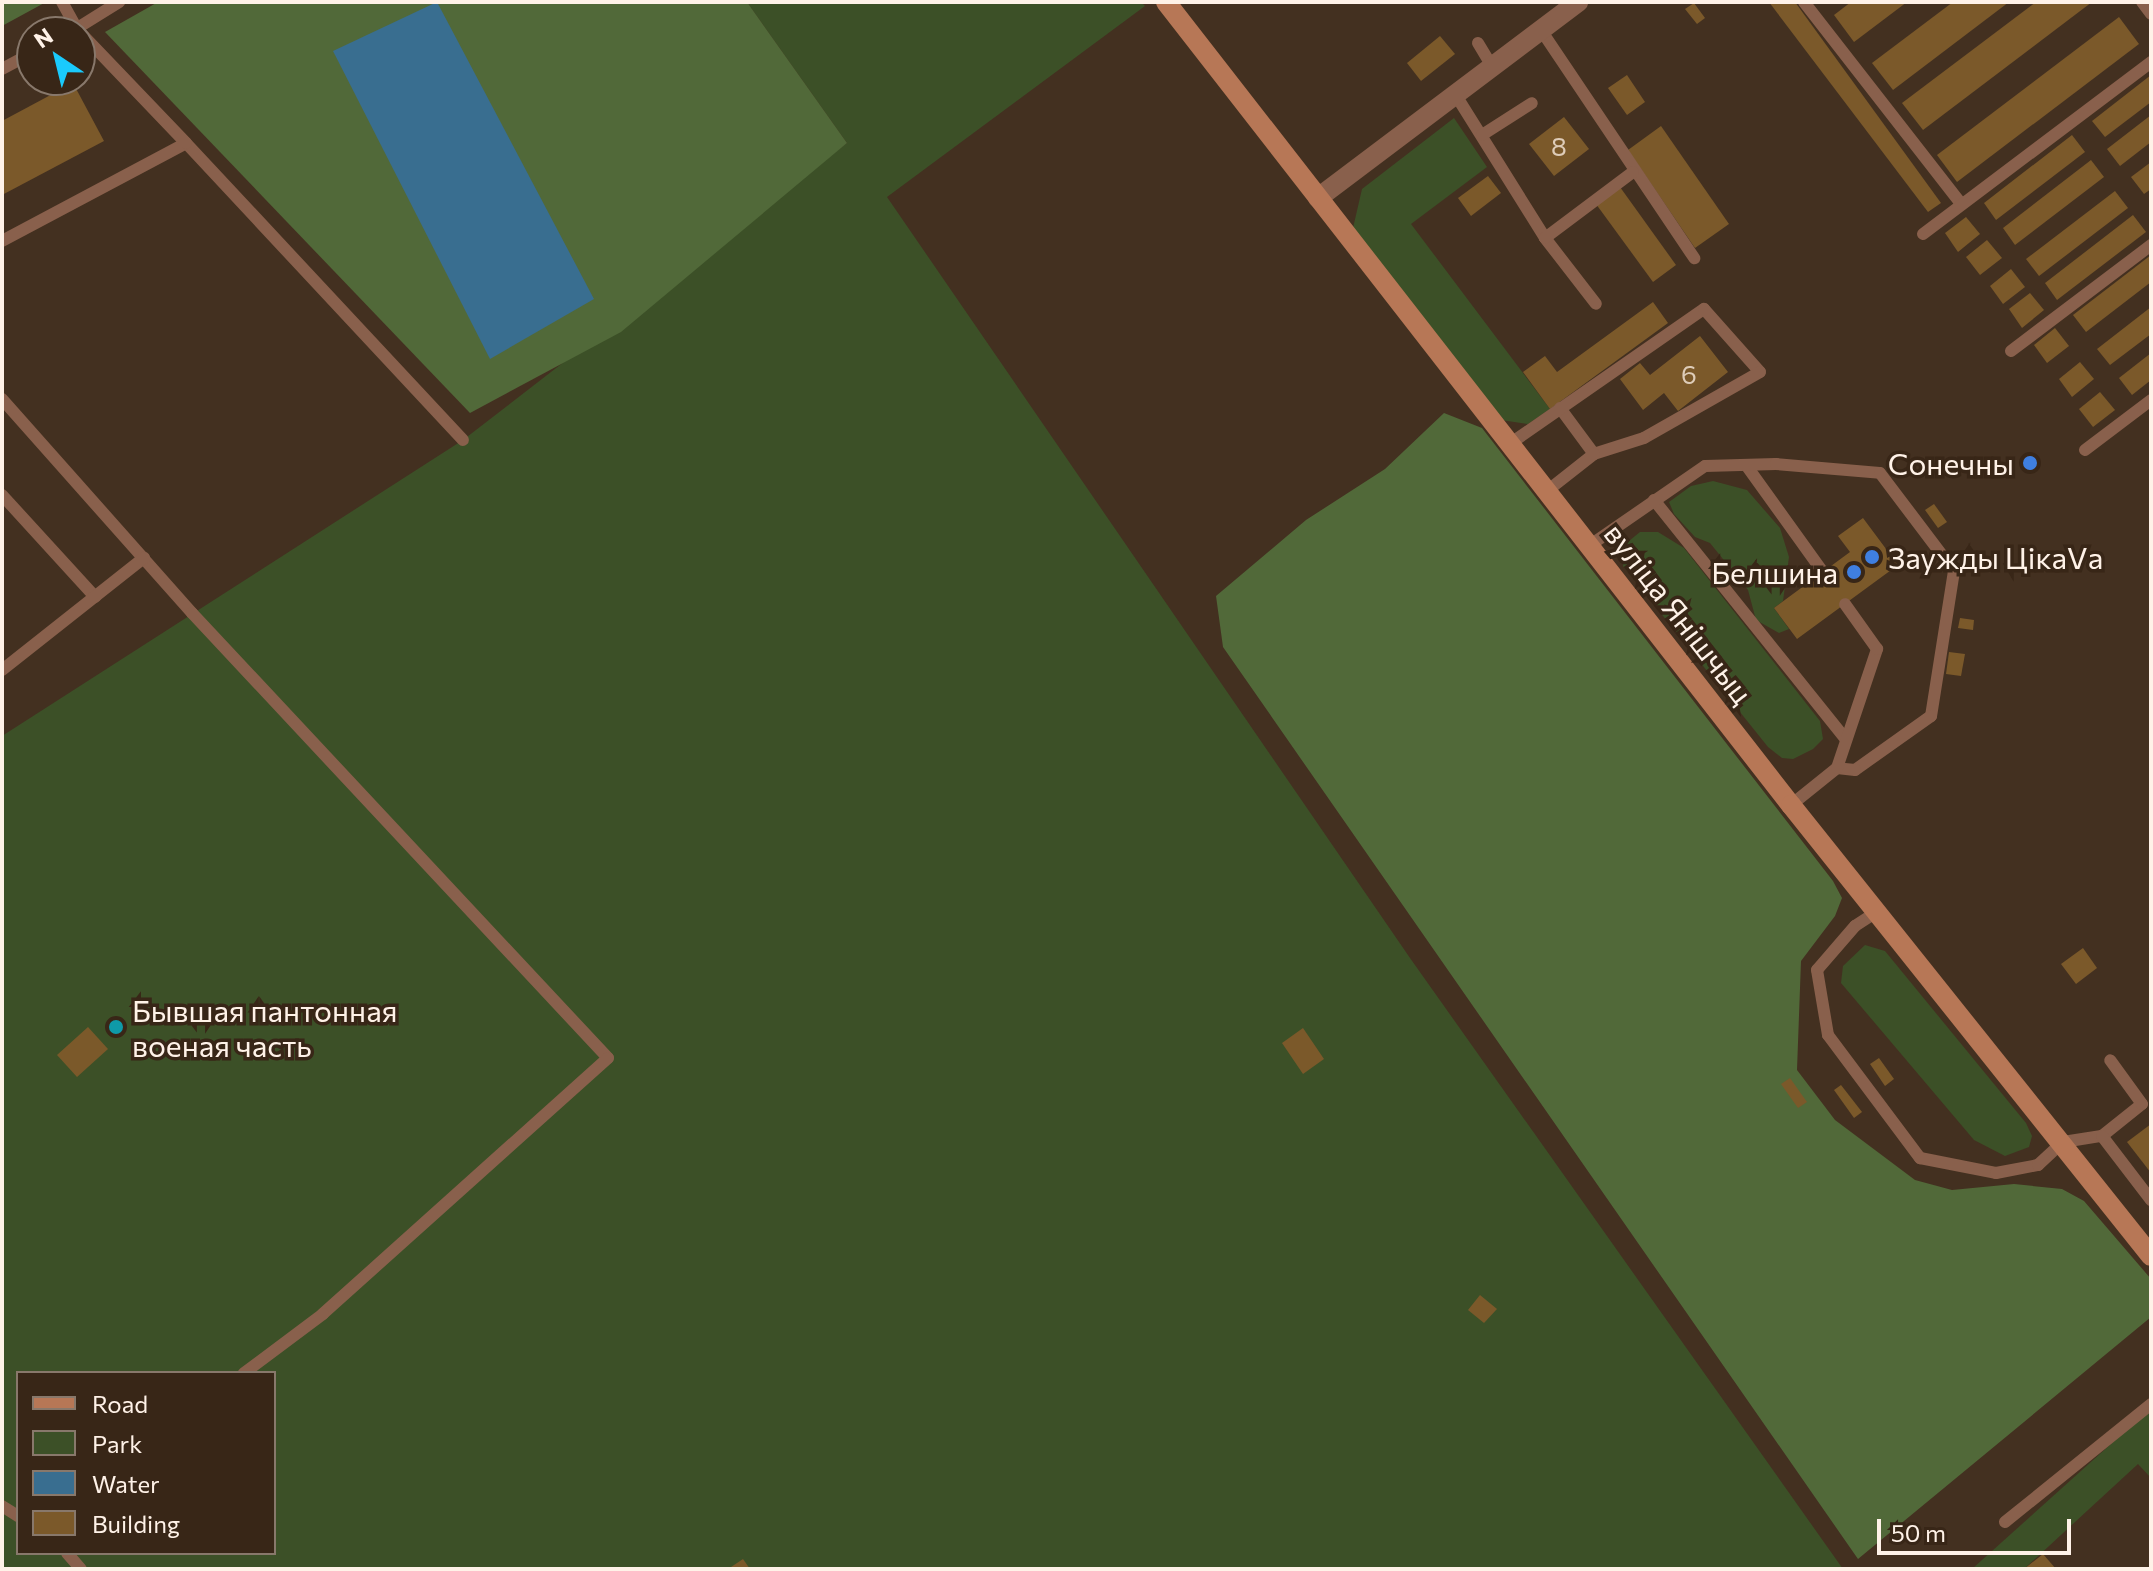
<!DOCTYPE html>
<html>
<head>
<meta charset="utf-8">
<style>
	body { margin:0 }
	#map { position:relative; width:2153px; height:1571px; overflow:hidden; background:#433020; font-family:Commissioner,sans-serif }
	div>[style] { position:absolute }
	.green>* { inset:0; background:#3c5027 }
	.forest>* { inset:0; background:#516939 }
	.water>* { inset:0; background:#396e90 }
	.building>* { inset:0; background:#7b592a }
	.lane>* { height:12px; margin:-6px; padding:0 6px; transform-origin:6px; border-radius:6px; background:#89604c }
	.street>* { height:20px; margin:-10px; padding:0 10px; transform-origin:10px; border-radius:10px; background:#89604c }
	.secondary>* { height:20px; margin:-10px; padding:0 10px; transform-origin:10px; border-radius:10px; background:#b77756 }
	.dots>* { width:22px; height:22px; translate:-50% -50%; box-sizing:border-box; border:4px solid #382617; border-radius:50% }
	span { translate:-50% -50%; white-space:nowrap; text-align:center; line-height:1.15; -webkit-text-stroke:7px #382617; paint-order:stroke }
	.number-label { font-size:26px; color:#deccb8 }
	.number-label span { -webkit-text-stroke-width:0 }
	.poi-label { font-size:30px; color:#fff2e8 }
	.right { translate:-100% -50%; text-align:right }
	.left { translate:0 -50%; text-align:left }
	.street-label { font-size:30px; color:#fff2e8 }
	.frame { position:absolute; inset:0; border:4px solid #fff2e8; pointer-events:none }
	.legend { position:absolute; left:16px; top:1371px; width:260px; height:184px; box-sizing:border-box; background:#382617; border:2px solid #88786b; margin:0; padding:10px 14px; list-style:none; font-size:24px; color:#fff2e8 }
	.legend li { display:flex; align-items:center; gap:16px; height:40px }
	.legend b { width:40px; border:2px solid #88786b }
	.north { position:absolute; left:16px; top:16px; width:80px; height:80px; box-sizing:border-box; background:#382617; border:2px solid #88786b; border-radius:50%; rotate:325deg; font-size:22px; font-weight:700; line-height:32px; text-align:center; color:#fff2e8 }
	.north::after { content:''; display:block; margin:auto; width:28px; height:36px; background:#1acafc; clip-path:polygon(50% 0,100% 100%,50% 72%,0 100%) }
	.scale { position:absolute; left:1877px; top:1519px; width:194px; height:36px; box-sizing:border-box; border:4px solid #fff2e8; border-top:0; padding-left:10px; font-size:24px; line-height:28px; white-space:nowrap; color:#fff2e8; -webkit-text-stroke:6px #382617; paint-order:stroke }
</style>
</head>
<body>
<div id="map">
	<div class="green">
		<div style="clip-path:polygon(evenodd,747px 2px,1141px 2px,1145px 6px,887px 197px,1410px 958px,1843px 1569px,2px 1569px,2px 736px,463px 440px,847px 143px,747px 2px,18px 1373px,274px 1373px,274px 1553px,18px 1553px,18px 1373px)"></div>
		<div style="clip-path:polygon(1454px 118px,1487px 167px,1411px 224px,1550px 409px,1528px 424px,1501px 420px,1353px 228px,1362px 189px)"></div>
		<div style="clip-path:polygon(1713px 481px,1747px 490px,1780px 528px,1789px 557px,1783px 601px,1774px 608px,1789px 629px,1779px 633px,1756px 620px,1748px 590px,1710px 543px,1695px 537px,1674px 514px,1669px 502px,1691px 486px)"></div>
		<div style="clip-path:polygon(1640px 532px,1658px 532px,1684px 548px,1820px 721px,1823px 739px,1813px 749px,1793px 759px,1782px 758px,1768px 747px,1623px 566px,1624px 545px)"></div>
		<div style="clip-path:polygon(1865px 945px,1885px 951px,2026px 1123px,2032px 1136px,2029px 1147px,2005px 1156px,1974px 1140px,1841px 983px,1843px 966px)"></div>
		<div style="clip-path:polygon(2151px 1408px,2151px 1478px,2138px 1464px,2024px 1569px,1972px 1569px)"></div>
	</div>
	<div class="forest">
		<div style="clip-path:polygon(2px 2px,46px 2px,2px 26px)"></div>
		<div style="clip-path:polygon(158px 2px,747px 2px,847px 143px,621px 332px,470px 413px,105px 32px)"></div>
		<div style="clip-path:polygon(1444px 413px,1482px 428px,1833px 881px,1842px 898px,1835px 916px,1801px 961px,1797px 1070px,1835px 1120px,1915px 1180px,1952px 1190px,2014px 1184px,2062px 1189px,2084px 1201px,2151px 1279px,2151px 1317px,1858px 1559px,1223px 647px,1216px 596px,1306px 520px,1385px 469px)"></div>
	</div>
	<div class="water">
		<div style="clip-path:polygon(437px 2px,594px 299px,490px 359px,333px 51px)"></div>
	</div>
	<div class="building">
		<div style="clip-path:polygon(1769px 2px,1795px 2px,1941px 203px,1928px 212px)"></div>
		<div style="clip-path:polygon(1851px 2px,1907px 2px,1854px 42px,1834px 15px)"></div>
		<div style="clip-path:polygon(1953px 2px,2009px 2px,1893px 90px,1872px 63px)"></div>
		<div style="clip-path:polygon(2036px 2px,2092px 2px,1923px 130px,1902px 103px)"></div>
		<div style="clip-path:polygon(1694px 3px,1705px 18px,1697px 24px,1685px 9px)"></div>
		<div style="clip-path:polygon(2119px 17px,2139px 44px,1957px 182px,1937px 155px)"></div>
		<div style="clip-path:polygon(1440px 36px,1455px 54px,1421px 81px,1407px 63px)"></div>
		<div style="clip-path:polygon(1627px 75px,1645px 102px,1627px 115px,1608px 88px)"></div>
		<div style="clip-path:polygon(2151px 75px,2151px 102px,2105px 137px,2092px 121px)"></div>
		<div style="clip-path:polygon(73px 83px,104px 141px,2px 195px,2px 121px)"></div>
		<div style="clip-path:polygon(2151px 115px,2151px 142px,2120px 166px,2107px 149px)"></div>
		<div style="clip-path:polygon(1564px 117px,1589px 149px,1554px 176px,1529px 144px)"></div>
		<div style="clip-path:polygon(1661px 126px,1729px 224px,1695px 248px,1628px 150px)"></div>
		<div style="clip-path:polygon(2072px 135px,2085px 152px,1996px 220px,1984px 203px)"></div>
		<div style="clip-path:polygon(2091px 160px,2104px 177px,2015px 245px,2003px 228px)"></div>
		<div style="clip-path:polygon(2151px 162px,2151px 189px,2144px 194px,2131px 177px)"></div>
		<div style="clip-path:polygon(1488px 176px,1501px 193px,1471px 216px,1458px 198px)"></div>
		<div style="clip-path:polygon(1620px 187px,1676px 265px,1653px 282px,1596px 204px)"></div>
		<div style="clip-path:polygon(2115px 191px,2128px 208px,2039px 276px,2026px 259px)"></div>
		<div style="clip-path:polygon(2133px 215px,2146px 232px,2057px 300px,2045px 283px)"></div>
		<div style="clip-path:polygon(1966px 217px,1980px 234px,1958px 252px,1945px 233px)"></div>
		<div style="clip-path:polygon(1987px 240px,2002px 258px,1980px 275px,1966px 257px)"></div>
		<div style="clip-path:polygon(2151px 255px,2151px 282px,2086px 332px,2073px 315px)"></div>
		<div style="clip-path:polygon(2011px 269px,2025px 287px,2003px 304px,1990px 286px)"></div>
		<div style="clip-path:polygon(2030px 293px,2044px 310px,2022px 328px,2009px 309px)"></div>
		<div style="clip-path:polygon(1653px 302px,1668px 323px,1550px 409px,1523px 372px,1545px 356px,1557px 372px)"></div>
		<div style="clip-path:polygon(2151px 307px,2151px 334px,2110px 365px,2097px 349px)"></div>
		<div style="clip-path:polygon(2055px 328px,2069px 346px,2047px 363px,2034px 345px)"></div>
		<div style="clip-path:polygon(1700px 336px,1728px 372px,1678px 411px,1664px 393px,1643px 410px,1620px 379px,1640px 363px,1650px 375px)"></div>
		<div style="clip-path:polygon(2151px 353px,2151px 380px,2132px 395px,2119px 378px)"></div>
		<div style="clip-path:polygon(2080px 362px,2094px 379px,2072px 397px,2059px 379px)"></div>
		<div style="clip-path:polygon(2100px 392px,2115px 410px,2093px 427px,2079px 409px)"></div>
		<div style="clip-path:polygon(1934px 504px,1947px 522px,1938px 528px,1925px 510px)"></div>
		<div style="clip-path:polygon(1863px 518px,1898px 565px,1797px 639px,1774px 608px,1850px 552px,1838px 536px)"></div>
		<div style="clip-path:polygon(1960px 618px,1974px 620px,1973px 630px,1958px 628px)"></div>
		<div style="clip-path:polygon(1949px 652px,1965px 654px,1961px 676px,1946px 674px)"></div>
		<div style="clip-path:polygon(2083px 948px,2097px 968px,2076px 984px,2061px 964px)"></div>
		<div style="clip-path:polygon(88px 1027px,108px 1049px,77px 1077px,57px 1055px)"></div>
		<div style="clip-path:polygon(1303px 1028px,1324px 1059px,1303px 1074px,1282px 1043px)"></div>
		<div style="clip-path:polygon(1879px 1058px,1894px 1079px,1885px 1086px,1870px 1064px)"></div>
		<div style="clip-path:polygon(1790px 1078px,1807px 1102px,1798px 1108px,1781px 1084px)"></div>
		<div style="clip-path:polygon(1841px 1085px,1862px 1112px,1854px 1118px,1834px 1090px)"></div>
		<div style="clip-path:polygon(2151px 1124px,2151px 1173px,2127px 1142px)"></div>
		<div style="clip-path:polygon(1480px 1295px,1497px 1309px,1484px 1323px,1468px 1310px)"></div>
		<div style="clip-path:polygon(2043px 1554px,2056px 1569px,2024px 1569px)"></div>
		<div style="clip-path:polygon(743px 1559px,750px 1569px,728px 1569px)"></div>
	</div>
	<div class="lane">
		<div style="left:1804px;top:2px;width:256px;rotate:52.1deg"></div>
		<div style="left:2142px;top:2px;width:15px;rotate:53deg"></div>
		<div style="left:1541px;top:30px;width:275px;rotate:56.1deg"></div>
		<div style="left:71px;top:32px;width:57px;rotate:-32deg"></div>
		<div style="left:1478px;top:43px;width:29px;rotate:59deg"></div>
		<div style="left:2px;top:69px;width:34px;rotate:-28deg"></div>
		<div style="left:1457px;top:97px;width:166px;rotate:58deg"></div>
		<div style="left:1545px;top:238px;width:83px;rotate:52.3deg"></div>
		<div style="left:1482px;top:135px;width:59px;rotate:-32.6deg"></div>
		<div style="left:186px;top:143px;width:406px;rotate:47deg"></div>
		<div style="left:1923px;top:234px;width:286px;rotate:-37deg"></div>
		<div style="left:1545px;top:238px;width:110px;rotate:-36.9deg"></div>
		<div style="left:2px;top:241px;width:208px;rotate:-28deg"></div>
		<div style="left:186px;top:143px;width:158px;rotate:-133.7deg"></div>
		<div style="left:77px;top:29px;width:31px;rotate:-119deg"></div>
		<div style="left:2011px;top:351px;width:176px;rotate:-37.1deg"></div>
		<div style="left:2px;top:399px;width:286px;rotate:48.4deg"></div>
		<div style="left:192px;top:613px;width:609px;rotate:46.93deg"></div>
		<div style="left:608px;top:1058px;width:383px;rotate:138.1deg"></div>
		<div style="left:323px;top:1314px;width:99px;rotate:143.2deg"></div>
		<div style="left:1560px;top:408px;width:57px;rotate:53.5deg"></div>
		<div style="left:1511px;top:443px;width:235px;rotate:-34.8deg"></div>
		<div style="left:1704px;top:309px;width:84px;rotate:48.4deg"></div>
		<div style="left:1760px;top:372px;width:133px;rotate:150.4deg"></div>
		<div style="left:1644px;top:438px;width:52px;rotate:162.3deg"></div>
		<div style="left:1594px;top:454px;width:60px;rotate:141.8deg"></div>
		<div style="left:2085px;top:450px;width:83px;rotate:-37.1deg"></div>
		<div style="left:1746px;top:465px;width:132px;rotate:54.3deg"></div>
		<div style="left:2px;top:495px;width:138px;rotate:47.6deg"></div>
		<div style="left:1654px;top:500px;width:307px;rotate:51.3deg"></div>
		<div style="left:1589px;top:546px;width:141px;rotate:-34.6deg"></div>
		<div style="left:1705px;top:466px;width:71px;rotate:-1.6deg"></div>
		<div style="left:1776px;top:464px;width:104px;rotate:4.9deg"></div>
		<div style="left:1880px;top:473px;width:123px;rotate:52.9deg"></div>
		<div style="left:1954px;top:571px;width:147px;rotate:99deg"></div>
		<div style="left:1931px;top:716px;width:93px;rotate:144.6deg"></div>
		<div style="left:1855px;top:770px;width:18px;rotate:-174deg"></div>
		<div style="left:2px;top:670px;width:181px;rotate:-38.3deg"></div>
		<div style="left:1791px;top:805px;width:59px;rotate:-38.8deg"></div>
		<div style="left:1837px;top:768px;width:126px;rotate:-71.4deg"></div>
		<div style="left:1877px;top:649px;width:55px;rotate:-125.4deg"></div>
		<div style="left:1878px;top:911px;width:27px;rotate:147deg"></div>
		<div style="left:1855px;top:926px;width:58px;rotate:130.8deg"></div>
		<div style="left:1817px;top:970px;width:66px;rotate:80.4deg"></div>
		<div style="left:1828px;top:1035px;width:154px;rotate:53.2deg"></div>
		<div style="left:1920px;top:1158px;width:77px;rotate:11.2deg"></div>
		<div style="left:1996px;top:1173px;width:43px;rotate:-10.8deg"></div>
		<div style="left:2038px;top:1165px;width:34px;rotate:-43deg"></div>
		<div style="left:2063px;top:1142px;width:39px;rotate:-9deg"></div>
		<div style="left:2102px;top:1136px;width:51px;rotate:-38.7deg"></div>
		<div style="left:2142px;top:1104px;width:54px;rotate:-126deg"></div>
		<div style="left:2102px;top:1136px;width:81px;rotate:52.6deg"></div>
		<div style="left:2px;top:1506px;width:19px;rotate:32deg"></div>
		<div style="left:2005px;top:1522px;width:188px;rotate:-38.9deg"></div>
		<div style="left:67px;top:1553px;width:21px;rotate:49deg"></div>
	</div>
	<div class="street">
		<div style="left:1318px;top:198px;width:326px;rotate:-37deg"></div>
	</div>
	<div class="secondary">
		<div style="left:1166px;top:2px;width:1018px;rotate:52.11deg"></div>
		<div style="left:1791px;top:805px;width:577px;rotate:51.4deg"></div>
	</div>
	<div class="dots">
		<div style="left:2030px;top:463px;background:#3f7fe0"></div>
		<div style="left:1872px;top:557px;background:#3f7fe0"></div>
		<div style="left:1854px;top:572px;background:#3f7fe0"></div>
		<div style="left:116px;top:1027px;background:#0f9aa8"></div>
	</div>
	<div class="number-label">
		<span style="left:1559px;top:146px">8</span>
		<span style="left:1689px;top:374px">6</span>
	</div>
	<div class="poi-label">
		<span class="right" style="left:2014px;top:463px">Сонечны</span>
		<span class="left" style="left:1888px;top:557px">Заужды ЦікаVа</span>
		<span class="right" style="left:1838px;top:572px">Белшина</span>
		<span class="left" style="left:132px;top:1027px">Бывшая пантонная<br>военая часть</span>
	</div>
	<div class="street-label">
		<span style="left:1679px;top:613px;rotate:52deg">вуліца Янішчыц</span>
	</div>
	<div class="frame"></div>
	<ul class="legend">
	<li><b style="height:10px;background:#b77756"></b>Road</li>
	<li><b style="height:22px;background:#3c5027"></b>Park</li>
	<li><b style="height:22px;background:#396e90"></b>Water</li>
	<li><b style="height:22px;background:#7b592a"></b>Building</li>
	</ul>
	<div class="north">N</div>
	<div class="scale">50 m</div>
</div>
</body>
</html>
